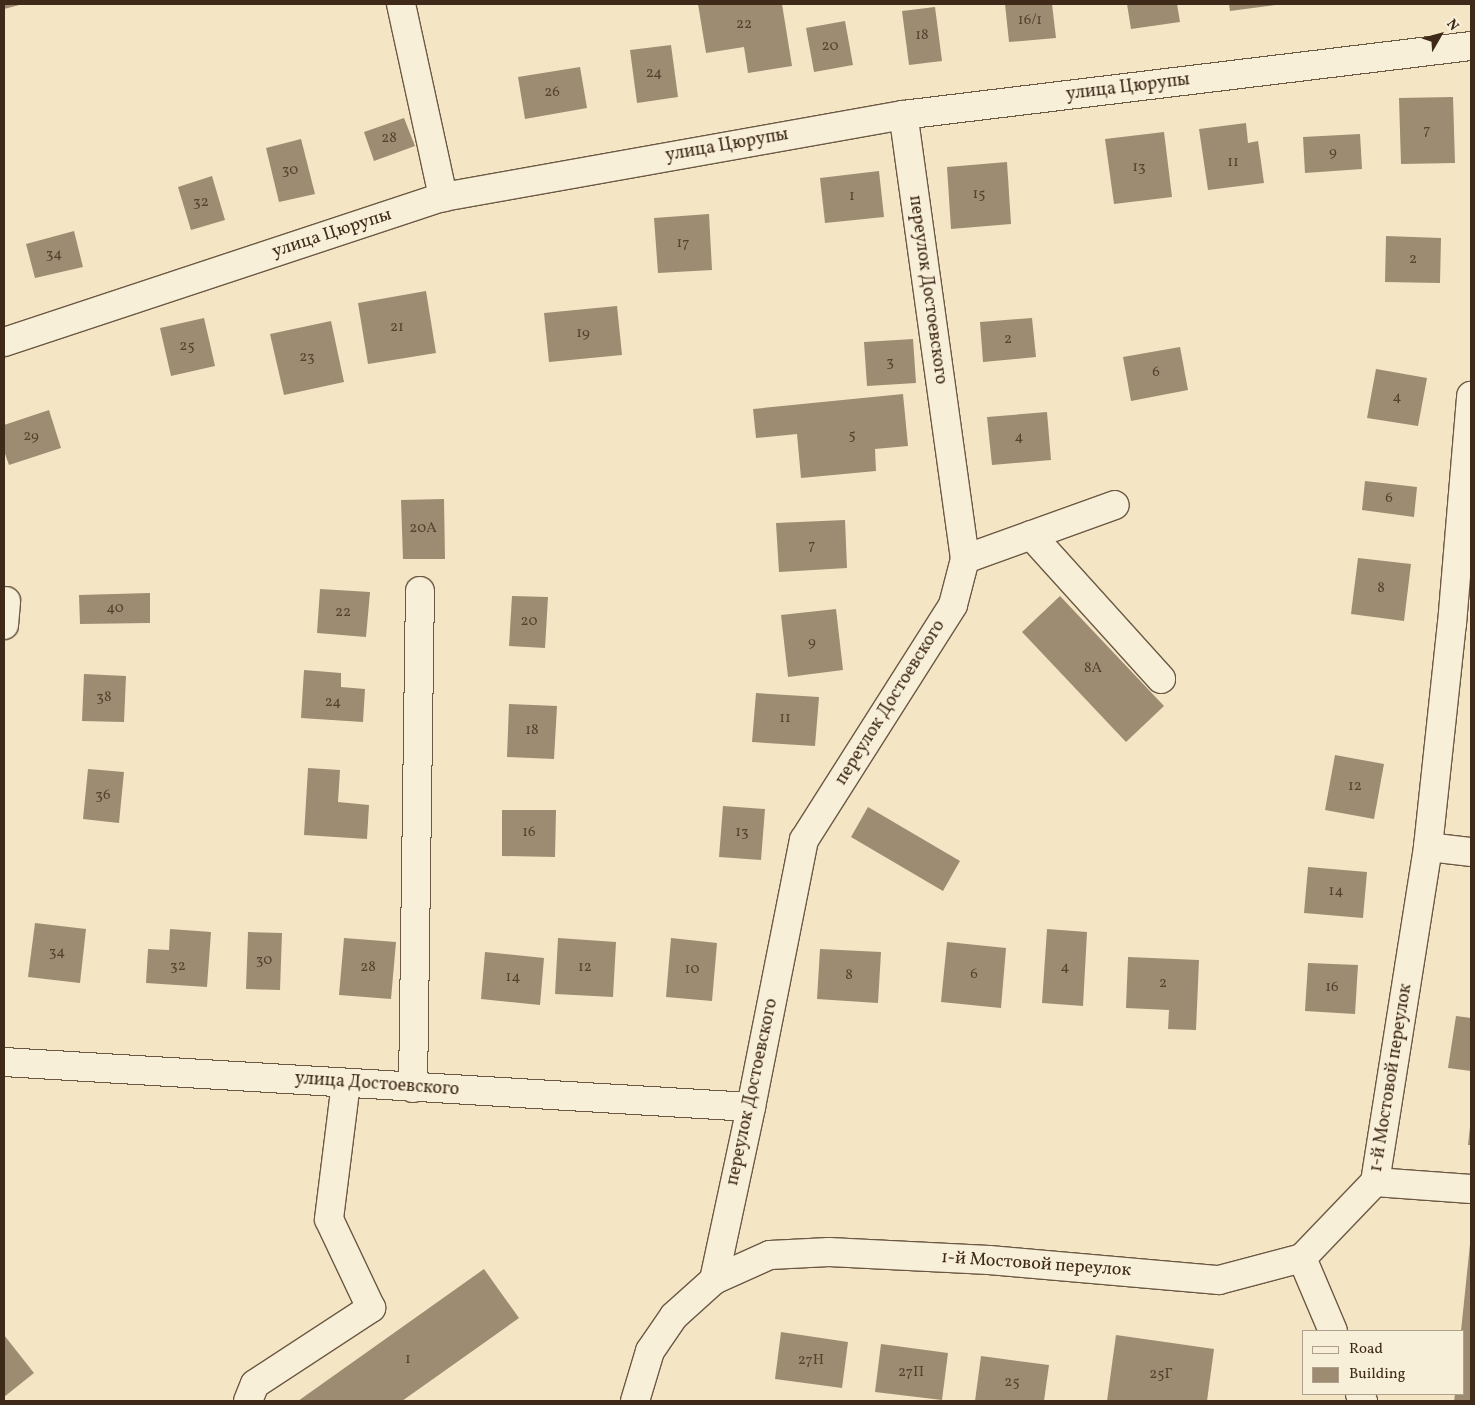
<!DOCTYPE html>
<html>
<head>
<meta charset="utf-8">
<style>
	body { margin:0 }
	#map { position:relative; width:1475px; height:1405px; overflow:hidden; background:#f4e6c5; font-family:Vollkorn,serif }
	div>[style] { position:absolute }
	.building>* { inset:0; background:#9d8c72 }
	.roads { filter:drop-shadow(1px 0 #6c5944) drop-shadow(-1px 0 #6c5944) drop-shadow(0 1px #6c5944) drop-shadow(0 -1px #6c5944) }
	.minor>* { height:28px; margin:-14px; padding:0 14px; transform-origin:14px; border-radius:14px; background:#f8efd9 }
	span { translate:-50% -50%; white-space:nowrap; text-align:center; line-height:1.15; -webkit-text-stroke:5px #f8efd9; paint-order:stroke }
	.number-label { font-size:15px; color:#56422f }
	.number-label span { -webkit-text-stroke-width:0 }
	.street-label { font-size:18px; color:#3f2a19 }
	.frame { position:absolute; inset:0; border:5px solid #3f2a19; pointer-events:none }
	.legend { position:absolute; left:1302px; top:1330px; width:162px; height:65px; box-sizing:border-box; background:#f8efd9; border:1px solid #aea08c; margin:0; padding:6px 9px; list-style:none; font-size:15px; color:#3f2a19 }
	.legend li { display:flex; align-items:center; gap:10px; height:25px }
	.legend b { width:25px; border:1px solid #aea08c }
	.north { position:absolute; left:1415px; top:10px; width:50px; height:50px; -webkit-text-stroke:4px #f8efd9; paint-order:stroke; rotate:52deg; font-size:14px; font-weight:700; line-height:20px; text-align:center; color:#3f2a19 }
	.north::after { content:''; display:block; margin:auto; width:18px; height:22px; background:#3f2a19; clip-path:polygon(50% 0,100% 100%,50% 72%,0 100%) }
</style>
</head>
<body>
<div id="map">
	<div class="building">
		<div style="clip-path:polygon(4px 4px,23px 4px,4px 9px)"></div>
		<div style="clip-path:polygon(698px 4px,782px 4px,792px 66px,748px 73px,744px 47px,706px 53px)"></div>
		<div style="clip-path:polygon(1005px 4px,1052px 4px,1056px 38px,1009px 42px)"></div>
		<div style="clip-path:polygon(1127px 4px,1177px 4px,1180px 22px,1131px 29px)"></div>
		<div style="clip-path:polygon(1229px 4px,1275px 4px,1275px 5px,1230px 11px)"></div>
		<div style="clip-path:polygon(935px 7px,942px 61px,909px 65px,902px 11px)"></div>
		<div style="clip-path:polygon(845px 21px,853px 65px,814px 72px,806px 28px)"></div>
		<div style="clip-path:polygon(671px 45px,678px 97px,637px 103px,630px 50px)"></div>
		<div style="clip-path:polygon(580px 67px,587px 108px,525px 119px,518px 77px)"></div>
		<div style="clip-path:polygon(1453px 97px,1455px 163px,1401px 164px,1399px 98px)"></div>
		<div style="clip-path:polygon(404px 118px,415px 146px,374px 161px,364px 132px)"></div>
		<div style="clip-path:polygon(1246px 123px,1248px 143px,1258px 141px,1264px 183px,1208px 190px,1199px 129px)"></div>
		<div style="clip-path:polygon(1164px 132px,1172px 197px,1114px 204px,1105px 139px)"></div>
		<div style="clip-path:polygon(1360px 134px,1362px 169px,1305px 173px,1303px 137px)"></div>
		<div style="clip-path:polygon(301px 139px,315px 194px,279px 202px,266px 148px)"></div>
		<div style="clip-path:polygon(1007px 162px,1011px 224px,951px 229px,947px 167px)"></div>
		<div style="clip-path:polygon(879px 171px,884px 217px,825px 223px,820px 178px)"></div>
		<div style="clip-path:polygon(212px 176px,225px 220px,191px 230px,178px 187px)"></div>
		<div style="clip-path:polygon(709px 214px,712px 270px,658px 273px,654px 218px)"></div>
		<div style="clip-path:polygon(74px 231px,83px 267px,35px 278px,26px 244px)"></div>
		<div style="clip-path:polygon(1386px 236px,1441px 238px,1440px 283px,1385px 282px)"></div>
		<div style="clip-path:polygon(426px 291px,436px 353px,368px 364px,358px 303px)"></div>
		<div style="clip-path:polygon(617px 306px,622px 355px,549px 362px,544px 313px)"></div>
		<div style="clip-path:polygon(204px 318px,215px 366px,171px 376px,160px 328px)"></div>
		<div style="clip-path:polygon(1032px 318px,1036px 357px,983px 362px,980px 322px)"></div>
		<div style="clip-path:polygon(331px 321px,344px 382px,284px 395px,270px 334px)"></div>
		<div style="clip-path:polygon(913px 339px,916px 383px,867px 386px,864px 342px)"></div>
		<div style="clip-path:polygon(1180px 347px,1188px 390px,1131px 401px,1123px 357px)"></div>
		<div style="clip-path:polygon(1376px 369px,1427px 378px,1418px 426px,1367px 418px)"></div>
		<div style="clip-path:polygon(903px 394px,908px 446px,875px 449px,876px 471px,801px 478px,797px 434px,756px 438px,753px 409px)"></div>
		<div style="clip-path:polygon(49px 410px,61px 448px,9px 465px,4px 451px,4px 425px)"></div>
		<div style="clip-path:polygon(1047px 412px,1051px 460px,992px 465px,987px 417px)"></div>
		<div style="clip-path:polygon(1365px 481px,1417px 487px,1414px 517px,1362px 510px)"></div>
		<div style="clip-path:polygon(444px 499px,445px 559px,403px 559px,401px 500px)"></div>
		<div style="clip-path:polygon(845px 520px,847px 568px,779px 572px,776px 523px)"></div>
		<div style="clip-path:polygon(1358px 558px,1411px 564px,1404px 621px,1351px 614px)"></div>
		<div style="clip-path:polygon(320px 589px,370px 592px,366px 637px,317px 633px)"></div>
		<div style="clip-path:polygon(150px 593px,150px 623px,80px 624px,79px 595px)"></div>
		<div style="clip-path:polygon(512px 596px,548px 597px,545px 648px,509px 646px)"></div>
		<div style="clip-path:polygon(1060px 596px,1164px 706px,1126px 742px,1022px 632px)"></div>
		<div style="clip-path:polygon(836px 609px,843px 670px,788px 677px,781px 615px)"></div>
		<div style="clip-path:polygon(304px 670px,341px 673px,341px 687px,365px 689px,363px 722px,301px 718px)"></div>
		<div style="clip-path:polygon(84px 674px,126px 676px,124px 722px,82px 721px)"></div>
		<div style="clip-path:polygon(756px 693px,819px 697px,815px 746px,752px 742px)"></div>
		<div style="clip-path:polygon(509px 704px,557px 706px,554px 759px,507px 757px)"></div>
		<div style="clip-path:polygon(1335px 755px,1384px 764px,1374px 819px,1325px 810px)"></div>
		<div style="clip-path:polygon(308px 768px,340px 770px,338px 802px,369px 805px,367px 839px,304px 835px)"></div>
		<div style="clip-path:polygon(88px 769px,124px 772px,119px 823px,83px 819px)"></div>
		<div style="clip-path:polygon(723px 806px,765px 809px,761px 860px,719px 857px)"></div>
		<div style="clip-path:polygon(868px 807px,960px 861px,943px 891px,851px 837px)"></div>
		<div style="clip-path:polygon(502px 810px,556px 810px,555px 857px,502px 856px)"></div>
		<div style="clip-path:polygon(1308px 867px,1367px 872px,1363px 918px,1304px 913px)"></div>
		<div style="clip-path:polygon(35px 923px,86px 929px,80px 983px,28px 977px)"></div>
		<div style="clip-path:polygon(170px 929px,211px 932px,207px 987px,146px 983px,148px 949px,169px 950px)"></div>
		<div style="clip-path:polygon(1047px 929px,1087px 932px,1083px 1006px,1042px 1003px)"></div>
		<div style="clip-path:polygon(248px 932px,282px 933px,280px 990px,246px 989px)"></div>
		<div style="clip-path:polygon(344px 938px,396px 942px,391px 999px,339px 995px)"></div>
		<div style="clip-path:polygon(558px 938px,616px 942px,613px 997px,555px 994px)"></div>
		<div style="clip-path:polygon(671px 938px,717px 943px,712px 1001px,666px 997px)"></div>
		<div style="clip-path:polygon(947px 942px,1006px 948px,1001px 1008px,941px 1002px)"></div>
		<div style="clip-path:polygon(820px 949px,881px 952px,878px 1003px,817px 999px)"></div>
		<div style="clip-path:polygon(485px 952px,544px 958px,540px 1005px,481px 999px)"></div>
		<div style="clip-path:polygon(1128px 957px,1199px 960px,1196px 1030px,1168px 1029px,1169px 1010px,1126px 1008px)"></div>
		<div style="clip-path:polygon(1308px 963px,1358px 965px,1355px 1014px,1305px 1011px)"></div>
		<div style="clip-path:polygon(1456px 1016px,1471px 1018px,1471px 1071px,1448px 1068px)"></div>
		<div style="clip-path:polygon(1470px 1127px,1471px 1127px,1471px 1145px,1468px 1145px)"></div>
		<div style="clip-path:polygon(1470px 1244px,1471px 1401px,1454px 1401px,1455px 1394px,1464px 1394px,1464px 1331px,1461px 1331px)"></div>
		<div style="clip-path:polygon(484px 1269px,519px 1318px,402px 1401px,298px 1401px)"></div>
		<div style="clip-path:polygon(781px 1332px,848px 1342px,842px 1388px,775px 1379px)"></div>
		<div style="clip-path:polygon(4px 1335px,34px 1373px,4px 1397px)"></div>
		<div style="clip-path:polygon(1116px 1335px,1214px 1349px,1207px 1401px,1107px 1401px)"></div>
		<div style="clip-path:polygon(881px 1344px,948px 1353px,942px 1400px,875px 1392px)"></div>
		<div style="clip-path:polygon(981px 1356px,1049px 1365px,1044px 1401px,975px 1401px)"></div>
	</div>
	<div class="roads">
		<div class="minor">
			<div style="left:401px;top:4px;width:198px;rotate:77.7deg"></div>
			<div style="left:4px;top:342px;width:462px;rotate:-18.3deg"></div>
			<div style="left:443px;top:197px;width:467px;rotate:-10.1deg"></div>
			<div style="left:903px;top:115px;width:572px;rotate:-6.93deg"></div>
			<div style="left:1031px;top:535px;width:194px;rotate:47.9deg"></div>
			<div style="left:965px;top:559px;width:159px;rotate:-19.8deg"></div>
			<div style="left:4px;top:625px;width:24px;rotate:-85deg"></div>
			<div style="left:1428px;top:847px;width:43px;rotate:6.6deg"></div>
			<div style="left:4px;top:1062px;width:748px;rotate:3.45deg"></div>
			<div style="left:413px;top:1088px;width:497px;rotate:-89.2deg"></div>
			<div style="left:1375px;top:1182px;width:96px;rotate:4.2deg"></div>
			<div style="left:1302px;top:1258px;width:79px;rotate:67deg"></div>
			<div style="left:714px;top:1280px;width:177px;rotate:-77.9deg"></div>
			<div style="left:751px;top:1107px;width:272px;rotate:-78.8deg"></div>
			<div style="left:804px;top:840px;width:278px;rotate:-57.6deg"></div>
			<div style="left:953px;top:605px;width:48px;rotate:-75.4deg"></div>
			<div style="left:965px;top:559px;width:448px;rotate:-97.9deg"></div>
			<div style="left:1360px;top:1394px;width:8px;rotate:67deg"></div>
			<div style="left:248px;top:1401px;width:18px;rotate:-68deg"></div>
			<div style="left:255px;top:1384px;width:139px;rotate:-33.2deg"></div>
			<div style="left:371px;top:1308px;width:98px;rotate:-115.3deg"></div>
			<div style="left:329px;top:1219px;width:137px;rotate:-82.9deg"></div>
			<div style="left:635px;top:1401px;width:52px;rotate:-73.3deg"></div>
			<div style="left:650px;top:1351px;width:42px;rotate:-55.6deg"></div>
			<div style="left:674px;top:1316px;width:54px;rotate:-42deg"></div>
			<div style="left:714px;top:1280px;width:61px;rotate:-24.1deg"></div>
			<div style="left:770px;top:1255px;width:59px;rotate:-2.9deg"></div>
			<div style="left:829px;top:1252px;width:160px;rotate:2.9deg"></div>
			<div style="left:989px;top:1260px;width:231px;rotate:5deg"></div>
			<div style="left:1219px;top:1280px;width:86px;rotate:-14.8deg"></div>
			<div style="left:1302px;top:1258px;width:105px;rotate:-46.2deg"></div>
			<div style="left:1375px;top:1182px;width:339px;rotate:-81deg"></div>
			<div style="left:1428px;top:847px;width:224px;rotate:-83.9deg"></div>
			<div style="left:1452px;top:624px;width:229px;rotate:-85.2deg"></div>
		</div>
	</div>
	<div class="number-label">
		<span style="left:1030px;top:21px">16/1</span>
		<span style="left:744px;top:25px">22</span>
		<span style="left:922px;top:36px">18</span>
		<span style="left:830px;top:47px">20</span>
		<span style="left:654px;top:74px">24</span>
		<span style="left:552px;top:93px">26</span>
		<span style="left:1427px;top:131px">7</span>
		<span style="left:389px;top:139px">28</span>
		<span style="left:1333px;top:153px">9</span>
		<span style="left:1233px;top:163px">11</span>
		<span style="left:1139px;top:168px">13</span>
		<span style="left:290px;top:171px">30</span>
		<span style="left:979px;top:195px">15</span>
		<span style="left:852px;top:197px">1</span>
		<span style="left:201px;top:203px">32</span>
		<span style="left:683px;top:244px">17</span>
		<span style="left:54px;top:255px">34</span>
		<span style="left:1413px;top:260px">2</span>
		<span style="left:397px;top:328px">21</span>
		<span style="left:583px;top:334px">19</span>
		<span style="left:1008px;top:340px">2</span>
		<span style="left:187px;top:347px">25</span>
		<span style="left:307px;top:358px">23</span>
		<span style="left:890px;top:363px">3</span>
		<span style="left:1156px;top:373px">6</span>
		<span style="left:1397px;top:398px">4</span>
		<span style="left:852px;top:436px">5</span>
		<span style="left:31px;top:437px">29</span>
		<span style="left:1019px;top:438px">4</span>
		<span style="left:1389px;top:499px">6</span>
		<span style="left:423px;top:529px">20А</span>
		<span style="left:812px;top:546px">7</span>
		<span style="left:1381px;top:589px">8</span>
		<span style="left:115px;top:609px">40</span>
		<span style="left:343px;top:613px">22</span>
		<span style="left:529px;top:622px">20</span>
		<span style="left:812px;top:643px">9</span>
		<span style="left:1093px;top:669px">8А</span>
		<span style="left:104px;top:698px">38</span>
		<span style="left:333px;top:703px">24</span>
		<span style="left:785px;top:719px">11</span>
		<span style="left:532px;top:731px">18</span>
		<span style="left:1355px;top:787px">12</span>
		<span style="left:103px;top:796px">36</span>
		<span style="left:529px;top:833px">16</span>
		<span style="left:742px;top:833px">13</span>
		<span style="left:1336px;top:892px">14</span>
		<span style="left:57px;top:953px">34</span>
		<span style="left:264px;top:961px">30</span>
		<span style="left:178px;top:967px">32</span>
		<span style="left:368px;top:968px">28</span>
		<span style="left:585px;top:968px">12</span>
		<span style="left:1065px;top:968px">4</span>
		<span style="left:692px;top:970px">10</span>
		<span style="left:974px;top:975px">6</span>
		<span style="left:849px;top:976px">8</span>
		<span style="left:513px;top:978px">14</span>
		<span style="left:1163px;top:984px">2</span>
		<span style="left:1332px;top:988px">16</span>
		<span style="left:408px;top:1360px">1</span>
		<span style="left:811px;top:1361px">27Н</span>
		<span style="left:911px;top:1373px">27П</span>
		<span style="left:1161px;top:1375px">25Г</span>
		<span style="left:1012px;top:1383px">25</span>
	</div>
	<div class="street-label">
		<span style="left:1128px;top:88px;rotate:-7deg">улица Цюрупы</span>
		<span style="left:727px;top:146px;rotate:-10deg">улица Цюрупы</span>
		<span style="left:332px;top:234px;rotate:-18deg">улица Цюрупы</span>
		<span style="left:927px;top:290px;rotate:82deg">переулок Достоевского</span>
		<span style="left:891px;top:703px;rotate:-58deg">переулок Достоевского</span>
		<span style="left:1392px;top:1078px;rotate:-81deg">1-й Мостовой переулок</span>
		<span style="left:377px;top:1085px;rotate:4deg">улица Достоевского</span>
		<span style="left:753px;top:1092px;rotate:-78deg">переулок Достоевского</span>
		<span style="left:1036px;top:1265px;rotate:4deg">1-й Мостовой переулок</span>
	</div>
	<div class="frame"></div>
	<ul class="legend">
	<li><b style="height:6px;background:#f8efd9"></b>Road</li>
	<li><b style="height:14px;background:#9d8c72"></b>Building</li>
	</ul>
	<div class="north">N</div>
</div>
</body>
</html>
